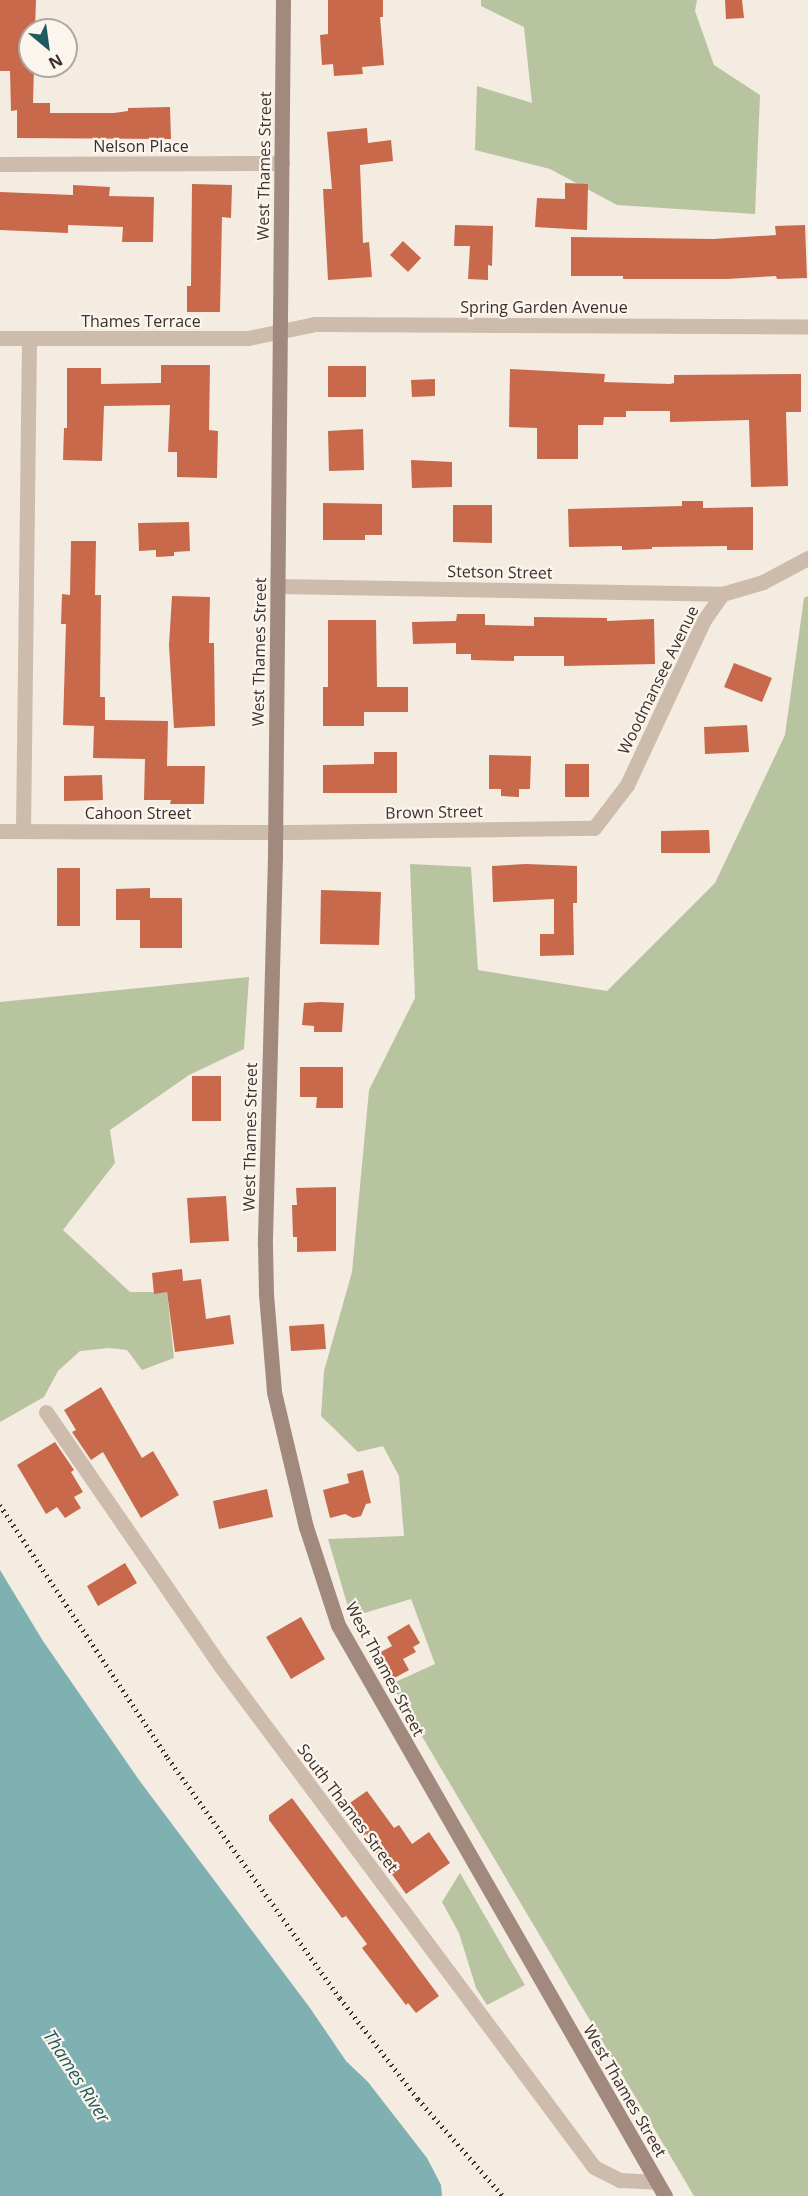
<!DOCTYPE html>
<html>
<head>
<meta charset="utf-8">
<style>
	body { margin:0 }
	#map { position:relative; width:808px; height:2196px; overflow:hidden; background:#f4ebe1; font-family:"Open Sans",sans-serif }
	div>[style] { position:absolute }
	.green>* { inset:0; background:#b8c4a0 }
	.water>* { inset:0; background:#7fb0b2 }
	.building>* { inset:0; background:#c8694b }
	.minor>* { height:15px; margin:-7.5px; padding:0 7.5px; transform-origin:7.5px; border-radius:7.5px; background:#cdbbac }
	.secondary>* { height:15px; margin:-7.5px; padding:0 7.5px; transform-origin:7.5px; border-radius:7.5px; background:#a18a7d }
	.rail>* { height:4.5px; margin-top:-2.25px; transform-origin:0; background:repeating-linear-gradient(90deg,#3b302b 0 1.5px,transparent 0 6px) }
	span { translate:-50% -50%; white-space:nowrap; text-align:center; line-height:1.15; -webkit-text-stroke:4.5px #fbf5ee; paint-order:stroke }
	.street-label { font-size:16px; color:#3b302b }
	.water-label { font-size:18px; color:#1f5a5e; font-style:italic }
	.north { position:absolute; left:18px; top:18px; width:60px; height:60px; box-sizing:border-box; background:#fbf5ee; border:2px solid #aea6a0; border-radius:50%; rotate:151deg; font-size:16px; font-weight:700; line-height:24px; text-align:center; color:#3b302b }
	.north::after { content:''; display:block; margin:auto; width:21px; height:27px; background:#1f5a5e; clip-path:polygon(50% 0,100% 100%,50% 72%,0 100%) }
</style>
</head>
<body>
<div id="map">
	<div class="green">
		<div style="clip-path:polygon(481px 0,697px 0,695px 11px,714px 65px,760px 95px,755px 214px,617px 205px,550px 169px,475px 150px,477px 86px,532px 103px,524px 27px,481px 6px)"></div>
		<div style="clip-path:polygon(808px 596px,808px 2196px,694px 2196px,391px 1684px,435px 1664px,411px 1599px,351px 1617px,328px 1539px,404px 1536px,399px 1476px,383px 1446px,358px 1452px,321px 1416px,324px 1371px,352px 1272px,369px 1090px,415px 998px,410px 864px,471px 867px,478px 970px,607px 991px,715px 883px,785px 735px,804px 598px)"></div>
		<div style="clip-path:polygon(249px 977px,244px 1049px,189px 1075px,110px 1130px,115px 1163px,63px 1230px,130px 1292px,167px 1292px,174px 1358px,142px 1370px,127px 1350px,109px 1348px,80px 1351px,58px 1371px,44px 1397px,0 1422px,0 1002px)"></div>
		<div style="clip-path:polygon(460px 1873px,525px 1985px,487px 2005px,476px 1988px,459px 1933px,442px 1902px)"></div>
	</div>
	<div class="water">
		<div style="clip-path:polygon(0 1570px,43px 1641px,139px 1780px,310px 2008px,346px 2061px,368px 2082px,427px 2158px,441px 2185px,442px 2196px,0 2196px)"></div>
	</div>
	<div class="building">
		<div style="clip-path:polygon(0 0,36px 0,35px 30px,30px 30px,30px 66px,34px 66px,33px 103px,50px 103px,50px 113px,114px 113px,128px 111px,128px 108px,170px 107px,171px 139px,17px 138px,17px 110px,11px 111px,10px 71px,0 71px)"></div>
		<div style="clip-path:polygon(328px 0,383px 0,383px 17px,380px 17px,384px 65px,362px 67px,363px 74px,334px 76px,333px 64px,322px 65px,320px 35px,328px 34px)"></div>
		<div style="clip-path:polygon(725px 0,742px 0,744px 18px,726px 19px)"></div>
		<div style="clip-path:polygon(367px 128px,368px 143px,391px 140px,393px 161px,360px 165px,363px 243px,369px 242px,372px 277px,328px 280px,323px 189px,332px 189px,327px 132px)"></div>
		<div style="clip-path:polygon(565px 183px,588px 184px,587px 230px,535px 227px,537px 198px,565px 199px)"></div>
		<div style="clip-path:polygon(192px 184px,232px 185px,231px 218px,222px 217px,220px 312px,187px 312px,187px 286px,191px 286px)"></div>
		<div style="clip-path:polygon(73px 185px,110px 187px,109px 196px,154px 197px,153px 242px,122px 242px,123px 227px,68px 225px,68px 233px,0 230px,0 192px,73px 195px)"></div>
		<div style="clip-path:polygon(455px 225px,493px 226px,492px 266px,488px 265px,488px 280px,468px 279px,470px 246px,454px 246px)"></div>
		<div style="clip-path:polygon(805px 225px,807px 278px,777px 279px,776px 276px,727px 279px,623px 279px,623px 276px,571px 276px,571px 237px,713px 239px,776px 235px,775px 226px)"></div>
		<div style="clip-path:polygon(403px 241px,421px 258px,408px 272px,390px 255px)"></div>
		<div style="clip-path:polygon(161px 365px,210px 365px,209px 430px,218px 431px,217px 478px,177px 477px,177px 452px,168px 452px,170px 405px,104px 406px,102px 461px,63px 460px,64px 428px,67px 428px,67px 368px,101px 368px,101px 384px,161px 383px)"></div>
		<div style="clip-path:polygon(328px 366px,366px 366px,366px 397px,328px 397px)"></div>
		<div style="clip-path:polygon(510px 369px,605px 374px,604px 382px,670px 384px,674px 383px,674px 375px,801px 374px,801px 412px,786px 412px,788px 486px,751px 487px,749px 420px,670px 422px,670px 411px,626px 411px,626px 417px,604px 417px,603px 425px,578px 425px,578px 459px,537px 459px,537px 428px,509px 427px)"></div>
		<div style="clip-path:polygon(435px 379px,435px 396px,412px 397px,411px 380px)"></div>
		<div style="clip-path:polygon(363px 429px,364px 470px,329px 471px,328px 431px)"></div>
		<div style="clip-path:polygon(411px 460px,452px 462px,452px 487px,412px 488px)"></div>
		<div style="clip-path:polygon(682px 501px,703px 501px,703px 508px,753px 507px,753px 550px,727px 550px,727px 546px,652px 547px,652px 549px,622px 550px,622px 546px,569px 547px,568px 509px,682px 506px)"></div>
		<div style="clip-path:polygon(323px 503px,382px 504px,382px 535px,365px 535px,365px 540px,323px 540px)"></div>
		<div style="clip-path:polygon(453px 505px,492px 505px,492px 543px,453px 542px)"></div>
		<div style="clip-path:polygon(189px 522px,190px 551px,174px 552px,174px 556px,156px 557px,156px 550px,139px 551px,138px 523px)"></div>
		<div style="clip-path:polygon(71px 541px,96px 541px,95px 595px,101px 595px,100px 697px,105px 697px,105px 720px,168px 721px,167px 766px,205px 766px,204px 804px,170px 804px,171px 800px,144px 800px,145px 759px,93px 758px,94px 726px,63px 725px,66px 624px,61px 624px,62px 594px,70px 595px)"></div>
		<div style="clip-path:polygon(172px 596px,210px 597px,209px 643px,214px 643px,215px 726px,174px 728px,169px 645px)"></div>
		<div style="clip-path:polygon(457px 614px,485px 614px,485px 625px,534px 626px,534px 617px,607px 618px,607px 621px,654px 619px,655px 664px,564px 666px,564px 656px,514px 656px,514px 661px,471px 660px,471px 654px,456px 654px,456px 643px,413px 644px,412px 622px,456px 621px)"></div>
		<div style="clip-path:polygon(328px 620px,376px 620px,377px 687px,408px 687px,408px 712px,364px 712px,364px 726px,323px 726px,323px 687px,328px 687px)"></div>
		<div style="clip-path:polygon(734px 663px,772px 678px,762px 702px,724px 687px)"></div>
		<div style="clip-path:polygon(747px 725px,749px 752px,705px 754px,704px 727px)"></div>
		<div style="clip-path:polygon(374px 752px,397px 752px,397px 793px,323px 793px,323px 765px,374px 764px)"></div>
		<div style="clip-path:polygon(489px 755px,531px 756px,530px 789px,519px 789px,519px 797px,501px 796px,501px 789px,489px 789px)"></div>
		<div style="clip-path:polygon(565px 764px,589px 764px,589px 797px,565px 797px)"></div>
		<div style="clip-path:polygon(102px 775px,103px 800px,64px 801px,64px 776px)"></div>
		<div style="clip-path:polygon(709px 830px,710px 853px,661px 853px,661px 831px)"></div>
		<div style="clip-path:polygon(526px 864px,577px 866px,577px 903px,573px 903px,574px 955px,540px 956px,540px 934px,554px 934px,554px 899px,493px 902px,492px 866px)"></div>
		<div style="clip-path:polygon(57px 868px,80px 868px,80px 926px,57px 926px)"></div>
		<div style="clip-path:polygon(150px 888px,150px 898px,182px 898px,182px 948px,140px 948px,140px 920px,116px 920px,116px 889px)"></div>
		<div style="clip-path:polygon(321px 890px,381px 892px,379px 945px,320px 944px)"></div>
		<div style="clip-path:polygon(320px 1002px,344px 1003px,342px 1032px,314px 1032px,314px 1026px,302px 1025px,304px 1003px)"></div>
		<div style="clip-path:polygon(300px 1067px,343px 1067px,343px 1108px,316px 1108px,317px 1097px,300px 1097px)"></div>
		<div style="clip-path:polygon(192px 1076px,221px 1076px,221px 1121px,192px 1121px)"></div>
		<div style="clip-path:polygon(336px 1187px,336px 1251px,297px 1252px,297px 1237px,293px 1237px,292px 1205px,297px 1205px,296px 1188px)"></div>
		<div style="clip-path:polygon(226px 1196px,229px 1241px,190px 1243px,187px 1198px)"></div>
		<div style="clip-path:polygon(182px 1269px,183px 1281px,201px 1279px,206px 1319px,230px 1315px,234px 1344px,175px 1352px,167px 1292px,154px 1294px,152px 1273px)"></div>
		<div style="clip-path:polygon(324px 1324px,326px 1349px,291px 1351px,289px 1326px)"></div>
		<div style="clip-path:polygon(101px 1387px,142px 1458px,153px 1451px,179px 1495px,141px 1518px,103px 1452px,91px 1460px,72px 1432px,76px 1430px,64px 1410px)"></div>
		<div style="clip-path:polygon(55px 1442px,74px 1470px,71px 1472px,83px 1492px,74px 1497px,81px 1508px,65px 1518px,57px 1507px,46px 1514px,17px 1465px)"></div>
		<div style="clip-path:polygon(363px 1470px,371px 1503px,366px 1504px,361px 1516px,353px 1518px,345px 1514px,330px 1518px,323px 1490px,349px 1483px,347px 1474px)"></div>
		<div style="clip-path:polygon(267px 1489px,273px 1517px,219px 1529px,213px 1501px)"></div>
		<div style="clip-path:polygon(125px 1563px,137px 1583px,98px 1606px,87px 1586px)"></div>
		<div style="clip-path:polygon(301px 1617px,325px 1659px,291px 1679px,266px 1637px)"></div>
		<div style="clip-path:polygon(409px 1624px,420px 1643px,413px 1647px,416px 1652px,403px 1659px,409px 1670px,389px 1681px,375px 1655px,392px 1646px,387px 1637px)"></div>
		<div style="clip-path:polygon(367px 1791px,394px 1828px,399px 1825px,412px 1844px,429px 1832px,450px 1863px,406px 1894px,344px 1807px)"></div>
		<div style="clip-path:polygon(292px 1798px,439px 1996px,416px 2013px,408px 2003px,406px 2005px,362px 1948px,367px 1944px,346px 1916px,342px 1918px,269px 1820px,269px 1815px)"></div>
	</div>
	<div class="minor">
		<div style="left:0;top:164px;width:282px;rotate:-0.2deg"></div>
		<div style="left:0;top:338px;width:248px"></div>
		<div style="left:248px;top:338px;width:68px;rotate:-11.8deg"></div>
		<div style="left:315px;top:324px;width:493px;rotate:0.3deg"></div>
		<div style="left:278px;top:586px;width:444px;rotate:1deg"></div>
		<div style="left:0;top:831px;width:292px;rotate:0.2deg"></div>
		<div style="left:292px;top:832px;width:302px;rotate:-0.8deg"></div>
		<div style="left:594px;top:828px;width:54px;rotate:-52.5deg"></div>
		<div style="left:627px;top:785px;width:182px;rotate:-65deg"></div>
		<div style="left:704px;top:620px;width:32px;rotate:-55deg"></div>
		<div style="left:722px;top:594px;width:43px;rotate:-16.3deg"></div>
		<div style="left:763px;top:582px;width:51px;rotate:-28.1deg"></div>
		<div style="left:23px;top:831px;width:491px;rotate:-89.3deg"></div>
		<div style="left:46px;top:1412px;width:306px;rotate:55.5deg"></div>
		<div style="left:219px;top:1664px;width:627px;rotate:53.29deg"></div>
		<div style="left:594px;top:2167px;width:29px;rotate:27deg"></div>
		<div style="left:620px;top:2180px;width:36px;rotate:3deg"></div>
	</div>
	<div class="secondary">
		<div style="left:283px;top:0;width:856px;rotate:90.54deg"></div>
		<div style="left:275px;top:856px;width:389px;rotate:91.5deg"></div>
		<div style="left:265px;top:1245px;width:49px;rotate:88.8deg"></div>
		<div style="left:266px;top:1294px;width:98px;rotate:85.3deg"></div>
		<div style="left:274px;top:1392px;width:139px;rotate:76.7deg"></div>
		<div style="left:306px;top:1527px;width:103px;rotate:71.9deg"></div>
		<div style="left:338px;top:1625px;width:658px;rotate:60.2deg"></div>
	</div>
	<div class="rail">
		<div style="left:0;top:1505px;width:304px;rotate:56.4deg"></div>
		<div style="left:168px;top:1758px;width:295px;rotate:54.4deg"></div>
		<div style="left:340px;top:1998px;width:128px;rotate:52.3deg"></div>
		<div style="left:418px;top:2099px;width:129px;rotate:48.8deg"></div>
	</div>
	<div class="street-label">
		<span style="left:141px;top:146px">Nelson Place</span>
		<span style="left:264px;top:166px;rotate:-89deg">West Thames Street</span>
		<span style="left:544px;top:307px">Spring Garden Avenue</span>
		<span style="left:141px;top:321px">Thames Terrace</span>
		<span style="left:500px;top:572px;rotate:1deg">Stetson Street</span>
		<span style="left:259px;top:652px;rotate:-89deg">West Thames Street</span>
		<span style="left:658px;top:680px;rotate:-64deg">Woodmansee Avenue</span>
		<span style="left:434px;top:812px;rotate:-1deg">Brown Street</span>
		<span style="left:138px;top:813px">Cahoon Street</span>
		<span style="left:250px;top:1137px;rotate:-89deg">West Thames Street</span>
		<span style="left:385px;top:1669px;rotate:62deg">West Thames Street</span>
		<span style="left:348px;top:1808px;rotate:53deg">South Thames Street</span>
		<span style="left:625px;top:2091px;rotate:60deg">West Thames Street</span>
	</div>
	<div class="water-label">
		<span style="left:77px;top:2076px;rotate:57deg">Thames River</span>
	</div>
	<div class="north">N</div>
</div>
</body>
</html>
